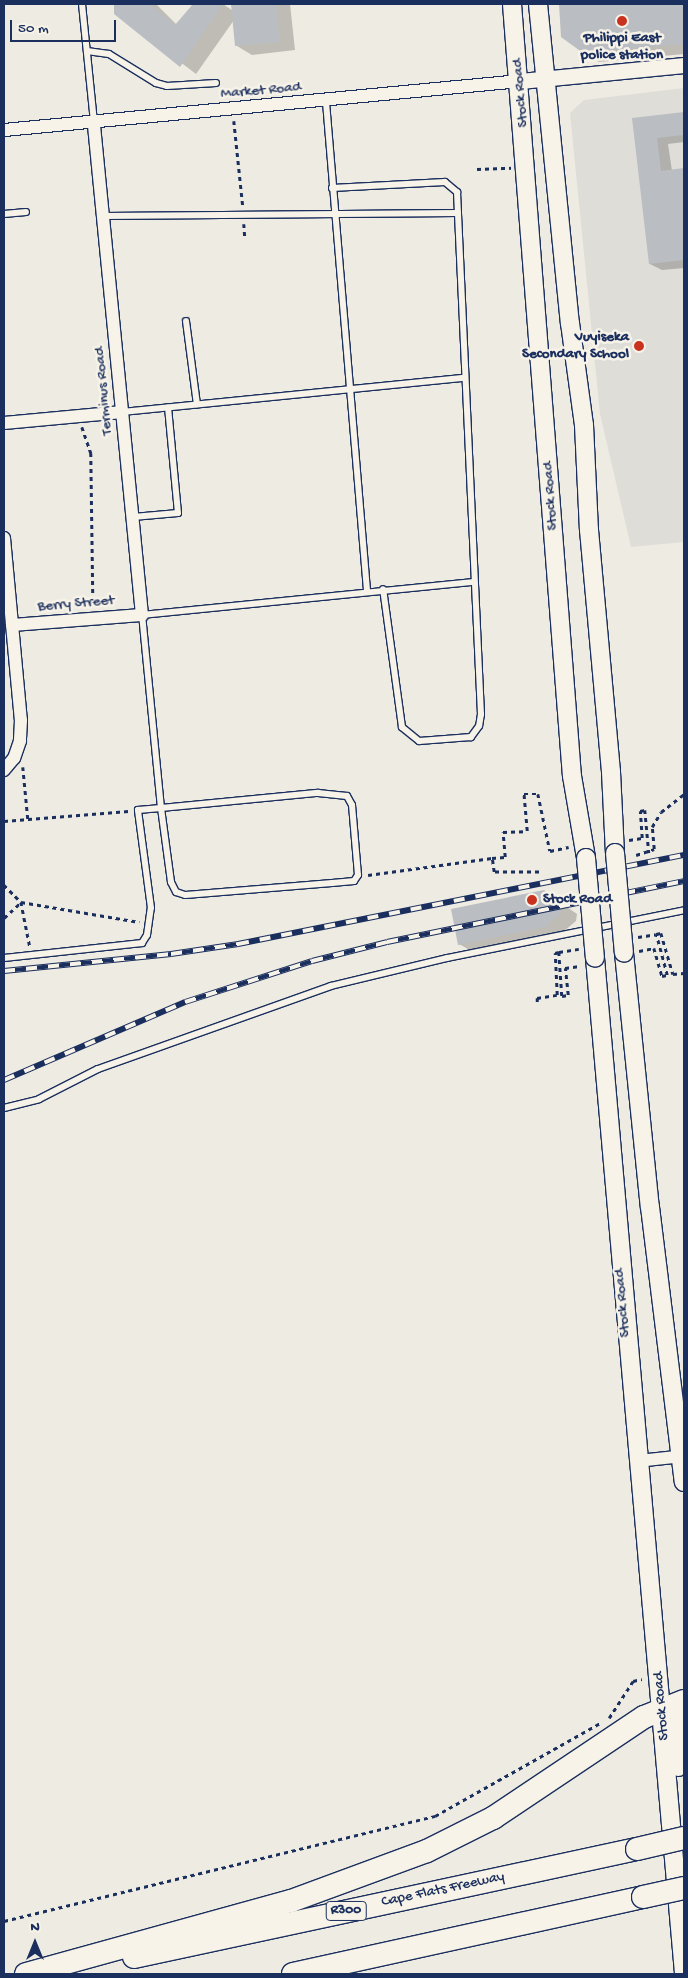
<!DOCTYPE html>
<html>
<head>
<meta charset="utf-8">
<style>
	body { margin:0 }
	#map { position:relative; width:688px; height:1978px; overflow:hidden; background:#eeebe2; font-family:"Gochi Hand",sans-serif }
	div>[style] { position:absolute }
	.built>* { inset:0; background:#deddd8 }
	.shadow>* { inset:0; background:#0003 }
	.building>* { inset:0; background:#babdc2 }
	.path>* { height:2.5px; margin-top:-1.25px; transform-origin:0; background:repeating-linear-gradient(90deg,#1b2f5e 0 4px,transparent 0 8px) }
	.roads { filter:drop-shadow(1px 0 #1b2f5e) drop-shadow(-1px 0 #1b2f5e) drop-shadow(0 1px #1b2f5e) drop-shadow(0 -1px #1b2f5e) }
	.service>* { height:6px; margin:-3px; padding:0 3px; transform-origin:3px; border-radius:3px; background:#f7f3e8 }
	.minor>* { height:12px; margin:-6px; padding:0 6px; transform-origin:6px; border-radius:6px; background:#f7f3e8 }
	.tertiary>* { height:15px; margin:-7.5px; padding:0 7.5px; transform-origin:7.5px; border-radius:7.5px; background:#f7f3e8 }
	.secondary>* { height:18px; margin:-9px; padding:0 9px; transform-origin:9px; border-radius:9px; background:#f7f3e8 }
	.motorway>* { height:22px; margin:-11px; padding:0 11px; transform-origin:11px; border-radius:11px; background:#f7f3e8 }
	.rail>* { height:5.5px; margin-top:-2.75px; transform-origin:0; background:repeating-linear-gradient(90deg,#f7f3e8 0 11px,#1b2f5e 0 22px); box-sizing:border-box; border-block:1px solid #1b2f5e }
	.bridges { filter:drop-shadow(1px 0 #1b2f5e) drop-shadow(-1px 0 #1b2f5e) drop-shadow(0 1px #1b2f5e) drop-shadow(0 -1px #1b2f5e) }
	.secondary-bridge>* { height:18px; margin:-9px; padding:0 9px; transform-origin:9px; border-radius:9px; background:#f7f3e8 }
	.motorway-bridge>* { height:22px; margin:-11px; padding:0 11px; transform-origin:11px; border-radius:11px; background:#f7f3e8 }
	.dots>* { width:14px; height:14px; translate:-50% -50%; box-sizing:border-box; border:2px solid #f7f3e8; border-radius:50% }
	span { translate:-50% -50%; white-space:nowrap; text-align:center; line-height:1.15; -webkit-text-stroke:5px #f7f3e8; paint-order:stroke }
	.shield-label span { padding:1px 4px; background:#f7f3e8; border:1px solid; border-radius:4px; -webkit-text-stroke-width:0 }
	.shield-label { font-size:14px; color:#1b2f5e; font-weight:700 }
	.poi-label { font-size:15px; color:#1b2f5e; font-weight:700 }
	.right { translate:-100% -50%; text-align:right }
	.left { translate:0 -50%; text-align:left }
	.street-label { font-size:15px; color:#1b2f5e }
	.frame { position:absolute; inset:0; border:5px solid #1b2f5e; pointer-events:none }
	.north { position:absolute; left:10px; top:1918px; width:50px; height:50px; -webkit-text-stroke:4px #f7f3e8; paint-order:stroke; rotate:0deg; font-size:14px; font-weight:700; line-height:20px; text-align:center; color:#1b2f5e }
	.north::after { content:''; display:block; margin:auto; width:18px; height:22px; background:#1b2f5e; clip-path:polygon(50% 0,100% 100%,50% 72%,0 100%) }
	.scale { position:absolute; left:10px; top:20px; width:106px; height:22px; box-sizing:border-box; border:2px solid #1b2f5e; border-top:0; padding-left:6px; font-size:15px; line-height:18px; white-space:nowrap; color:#1b2f5e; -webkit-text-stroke:4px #f7f3e8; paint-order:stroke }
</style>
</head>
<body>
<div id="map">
	<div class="built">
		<div style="clip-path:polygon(684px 88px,684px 542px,631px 547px,600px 414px,570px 113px,584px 100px)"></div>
	</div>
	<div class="shadow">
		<div style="clip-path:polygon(115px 4px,156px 4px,177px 25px,194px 4px,223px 4px,233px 11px,232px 4px,290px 4px,295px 50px,252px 55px,237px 46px,234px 20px,196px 74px,116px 13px)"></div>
		<div style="clip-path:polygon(560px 4px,684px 4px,684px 54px,599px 62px,562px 37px)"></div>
		<div style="clip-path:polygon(684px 113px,684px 142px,668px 144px,672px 171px,684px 170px,684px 268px,662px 270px,650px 264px,634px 120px)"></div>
		<div style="clip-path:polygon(544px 891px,577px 914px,576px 921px,564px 931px,475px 953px,459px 944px)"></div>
	</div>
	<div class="building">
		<div style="clip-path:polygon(114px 4px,149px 4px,175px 25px,193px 4px,223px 4px,180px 67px,114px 14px)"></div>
		<div style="clip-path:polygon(231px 4px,276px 4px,280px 42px,235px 46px)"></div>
		<div style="clip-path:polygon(559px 4px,684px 4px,684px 44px,583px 53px,561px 37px)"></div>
		<div style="clip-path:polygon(684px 112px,684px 135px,657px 138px,661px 171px,684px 168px,684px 260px,649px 264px,632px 118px)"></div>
		<div style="clip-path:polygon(544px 890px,562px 904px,561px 913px,549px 923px,550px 926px,458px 945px,451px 909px)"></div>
	</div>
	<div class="path">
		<div style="left:234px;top:121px;width:85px;rotate:84deg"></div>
		<div style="left:477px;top:169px;width:34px;rotate:-2deg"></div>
		<div style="left:244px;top:224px;width:14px;rotate:86deg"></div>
		<div style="left:82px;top:427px;width:28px;rotate:71deg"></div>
		<div style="left:91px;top:453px;width:152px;rotate:89.2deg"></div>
		<div style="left:23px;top:767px;width:52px;rotate:84.5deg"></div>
		<div style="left:4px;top:821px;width:125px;rotate:-4.6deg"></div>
		<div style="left:629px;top:840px;width:13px;rotate:-9deg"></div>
		<div style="left:642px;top:838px;width:27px;rotate:-94deg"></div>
		<div style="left:640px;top:811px;width:5px;rotate:-11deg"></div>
		<div style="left:645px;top:810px;width:43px;rotate:84.7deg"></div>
		<div style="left:636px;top:855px;width:19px;rotate:-18deg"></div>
		<div style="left:654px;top:849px;width:22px;rotate:-95deg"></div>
		<div style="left:652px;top:827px;width:17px;rotate:-59deg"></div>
		<div style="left:661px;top:812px;width:29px;rotate:-38deg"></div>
		<div style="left:539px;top:872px;width:45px;rotate:180deg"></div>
		<div style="left:494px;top:872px;width:14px;rotate:-98deg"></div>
		<div style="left:492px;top:858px;width:13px;rotate:-4deg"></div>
		<div style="left:505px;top:857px;width:25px;rotate:-95deg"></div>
		<div style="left:503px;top:832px;width:24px;rotate:-2deg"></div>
		<div style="left:527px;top:831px;width:37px;rotate:-95deg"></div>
		<div style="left:524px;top:794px;width:14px"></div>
		<div style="left:538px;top:794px;width:58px;rotate:78.1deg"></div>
		<div style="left:550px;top:851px;width:19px;rotate:-12deg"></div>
		<div style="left:368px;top:875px;width:125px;rotate:-7.8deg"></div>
		<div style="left:4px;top:885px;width:24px;rotate:45deg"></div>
		<div style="left:21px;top:902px;width:46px;rotate:78.7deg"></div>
		<div style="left:4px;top:918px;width:23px;rotate:-43deg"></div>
		<div style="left:21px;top:902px;width:120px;rotate:9.6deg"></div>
		<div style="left:638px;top:937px;width:18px;rotate:-9deg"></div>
		<div style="left:639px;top:951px;width:15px;rotate:-11deg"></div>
		<div style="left:654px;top:948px;width:29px;rotate:74deg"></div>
		<div style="left:662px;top:976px;width:5px;rotate:-11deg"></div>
		<div style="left:667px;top:975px;width:42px;rotate:-105deg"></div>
		<div style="left:656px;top:934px;width:5px;rotate:-11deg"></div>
		<div style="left:661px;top:933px;width:43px;rotate:73.7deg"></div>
		<div style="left:673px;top:974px;width:11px;rotate:-5deg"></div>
		<div style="left:559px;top:952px;width:20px;rotate:-9deg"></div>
		<div style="left:537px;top:1002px;width:4px;rotate:-90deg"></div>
		<div style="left:537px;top:998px;width:20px;rotate:-9deg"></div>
		<div style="left:557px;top:995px;width:42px;rotate:-92.7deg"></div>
		<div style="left:555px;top:953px;width:4px;rotate:-14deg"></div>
		<div style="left:559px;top:952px;width:44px;rotate:86.1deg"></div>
		<div style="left:562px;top:996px;width:6px;rotate:-9deg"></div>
		<div style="left:568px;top:995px;width:27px;rotate:-96deg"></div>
		<div style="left:565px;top:968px;width:15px;rotate:-8deg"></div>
		<div style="left:609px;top:1718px;width:44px;rotate:-57deg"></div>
		<div style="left:633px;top:1681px;width:9px;rotate:-13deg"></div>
		<div style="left:4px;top:1921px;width:444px;rotate:-13.7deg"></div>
		<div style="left:435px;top:1816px;width:189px;rotate:-29.4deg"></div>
	</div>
	<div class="roads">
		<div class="service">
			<div style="left:82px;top:4px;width:119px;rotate:84.2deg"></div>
			<div style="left:87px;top:51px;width:22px;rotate:8deg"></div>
			<div style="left:109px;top:54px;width:55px;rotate:31.7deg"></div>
			<div style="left:156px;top:83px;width:11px;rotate:15deg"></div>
			<div style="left:167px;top:86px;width:49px;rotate:-3.5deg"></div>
			<div style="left:326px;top:102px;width:491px;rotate:85.2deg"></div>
			<div style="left:332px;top:188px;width:113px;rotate:-3deg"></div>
			<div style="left:445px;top:182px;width:16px;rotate:40deg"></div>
			<div style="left:457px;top:192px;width:523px;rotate:87.37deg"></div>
			<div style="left:481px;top:714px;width:12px;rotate:99deg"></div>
			<div style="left:479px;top:726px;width:14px;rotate:126deg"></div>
			<div style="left:471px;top:737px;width:52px;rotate:175.6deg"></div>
			<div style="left:419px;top:741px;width:22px;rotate:-141deg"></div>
			<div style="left:402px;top:727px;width:139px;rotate:-97.8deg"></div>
			<div style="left:4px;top:214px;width:22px;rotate:-5deg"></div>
			<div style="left:104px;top:216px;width:354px;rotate:-0.5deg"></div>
			<div style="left:186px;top:321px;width:84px;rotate:82.5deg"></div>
			<div style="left:122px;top:412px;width:344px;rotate:-5.7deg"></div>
			<div style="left:133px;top:517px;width:45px;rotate:-5.1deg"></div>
			<div style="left:178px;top:513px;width:106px;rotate:-95.4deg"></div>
			<div style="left:4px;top:958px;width:139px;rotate:-6.2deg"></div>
			<div style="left:142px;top:943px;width:9px;rotate:-58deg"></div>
			<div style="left:147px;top:935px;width:27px;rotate:-82deg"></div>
			<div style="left:151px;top:908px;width:99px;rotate:-97.6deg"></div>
			<div style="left:138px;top:810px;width:23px;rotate:-5deg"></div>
			<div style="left:161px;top:808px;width:158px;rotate:-5.5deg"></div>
			<div style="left:318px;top:793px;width:29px;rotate:6deg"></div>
			<div style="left:347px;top:796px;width:10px;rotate:61deg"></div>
			<div style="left:352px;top:805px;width:70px;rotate:85.1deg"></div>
			<div style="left:358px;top:875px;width:7px;rotate:124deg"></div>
			<div style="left:354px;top:881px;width:22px;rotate:175deg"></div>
			<div style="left:332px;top:883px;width:147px;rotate:175.3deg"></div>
			<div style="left:185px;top:895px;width:9px;rotate:-162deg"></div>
			<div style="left:176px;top:892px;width:11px;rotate:-117deg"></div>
			<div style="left:171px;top:882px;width:75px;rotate:-97.7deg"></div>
			<div style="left:161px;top:808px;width:194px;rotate:-95.6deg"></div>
			<div style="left:142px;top:615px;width:333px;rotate:-5.7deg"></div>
			<div style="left:4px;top:1108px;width:36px;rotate:-14deg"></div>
			<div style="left:39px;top:1099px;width:66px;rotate:-27deg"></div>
			<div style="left:98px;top:1069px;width:247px;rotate:-19.6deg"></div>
			<div style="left:331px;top:986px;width:119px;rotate:-13.6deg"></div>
			<div style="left:447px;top:958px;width:242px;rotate:-11.4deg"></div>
		</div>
		<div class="minor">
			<div style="left:4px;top:130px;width:518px;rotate:-5.42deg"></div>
			<div style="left:4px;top:423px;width:119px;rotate:-5.3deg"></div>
			<div style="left:4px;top:538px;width:183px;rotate:84.7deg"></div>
			<div style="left:21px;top:720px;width:21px;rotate:93deg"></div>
			<div style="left:20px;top:741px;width:18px;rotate:109deg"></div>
			<div style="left:14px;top:758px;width:16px;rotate:130deg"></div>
			<div style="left:12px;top:625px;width:130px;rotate:-4.4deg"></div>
			<div style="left:142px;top:615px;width:495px;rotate:-95.6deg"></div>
			<div style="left:638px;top:1461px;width:46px;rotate:-6.2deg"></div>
		</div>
		<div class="tertiary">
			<div style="left:520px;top:81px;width:165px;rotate:-5.6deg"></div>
		</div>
		<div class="secondary">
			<div style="left:512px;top:4px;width:774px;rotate:85.56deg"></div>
			<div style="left:572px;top:776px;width:83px;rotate:80.3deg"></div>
			<div style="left:538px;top:4px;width:321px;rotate:84.3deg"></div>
			<div style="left:570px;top:323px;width:103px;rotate:82.2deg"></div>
			<div style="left:584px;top:425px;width:105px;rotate:87.3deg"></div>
			<div style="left:589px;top:530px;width:243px;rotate:84.8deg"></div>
			<div style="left:611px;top:772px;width:81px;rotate:87.2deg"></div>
			<div style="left:624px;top:953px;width:255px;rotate:84.2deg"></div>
			<div style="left:650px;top:1207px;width:277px;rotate:83deg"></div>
			<div style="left:595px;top:958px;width:1020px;rotate:84.99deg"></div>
			<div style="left:678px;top:1767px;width:46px;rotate:-88.8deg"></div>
			<div style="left:679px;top:1721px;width:9px;rotate:-58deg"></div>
		</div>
		<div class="motorway">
			<div style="left:134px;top:1957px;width:514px;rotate:-12.12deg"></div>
			<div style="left:26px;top:1974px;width:275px;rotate:-15.4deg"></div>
			<div style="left:291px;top:1901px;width:145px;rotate:-20.2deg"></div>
			<div style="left:427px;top:1851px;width:74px;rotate:-26.6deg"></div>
			<div style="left:493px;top:1818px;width:182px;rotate:-33.8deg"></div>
			<div style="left:644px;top:1717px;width:43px;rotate:-21.8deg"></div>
			<div style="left:293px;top:1974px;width:358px;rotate:-12.4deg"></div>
		</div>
	</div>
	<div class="rail">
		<div style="left:4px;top:971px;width:168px;rotate:-5.8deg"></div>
		<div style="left:171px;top:954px;width:68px;rotate:-8.5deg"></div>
		<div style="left:238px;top:944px;width:455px;rotate:-11.3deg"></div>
		<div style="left:4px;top:1080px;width:197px;rotate:-23.3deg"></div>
		<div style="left:185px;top:1002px;width:133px;rotate:-17.9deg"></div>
		<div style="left:312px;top:961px;width:77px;rotate:-14.2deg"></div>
		<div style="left:387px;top:942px;width:303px;rotate:-11.6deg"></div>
	</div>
	<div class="bridges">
		<div class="secondary-bridge">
			<div style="left:615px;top:853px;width:100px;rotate:84.9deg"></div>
			<div style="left:586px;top:858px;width:100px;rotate:84.9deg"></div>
		</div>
		<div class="motorway-bridge">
			<div style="left:637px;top:1849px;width:48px;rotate:-13.2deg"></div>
			<div style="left:643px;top:1897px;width:42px;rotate:-12.4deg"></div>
		</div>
	</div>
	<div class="dots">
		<div style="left:622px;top:21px;background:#c8321e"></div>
		<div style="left:639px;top:346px;background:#c8321e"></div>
		<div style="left:532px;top:900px;background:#c8321e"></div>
	</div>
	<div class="shield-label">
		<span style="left:346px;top:1911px">R300</span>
	</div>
	<div class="poi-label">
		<span style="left:622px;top:47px">Philippi East<br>police station</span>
		<span class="right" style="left:629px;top:346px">Vuyiseka<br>Secondary School</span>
		<span class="left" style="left:543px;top:900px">Stock Road</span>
	</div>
	<div class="street-label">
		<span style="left:261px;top:91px;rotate:-5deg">Market Road</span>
		<span style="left:521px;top:93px;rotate:-95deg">Stock Road</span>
		<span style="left:104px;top:391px;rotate:-95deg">Terminus Road</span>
		<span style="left:551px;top:496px;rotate:-94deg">Stock Road</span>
		<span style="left:76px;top:604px;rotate:-5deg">Berry Street</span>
		<span style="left:623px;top:1303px;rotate:-95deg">Stock Road</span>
		<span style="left:662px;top:1706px;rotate:-95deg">Stock Road</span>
		<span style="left:443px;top:1890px;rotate:-12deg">Cape Flats Freeway</span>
	</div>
	<div class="frame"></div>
	<div class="north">N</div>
	<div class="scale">50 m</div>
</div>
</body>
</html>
